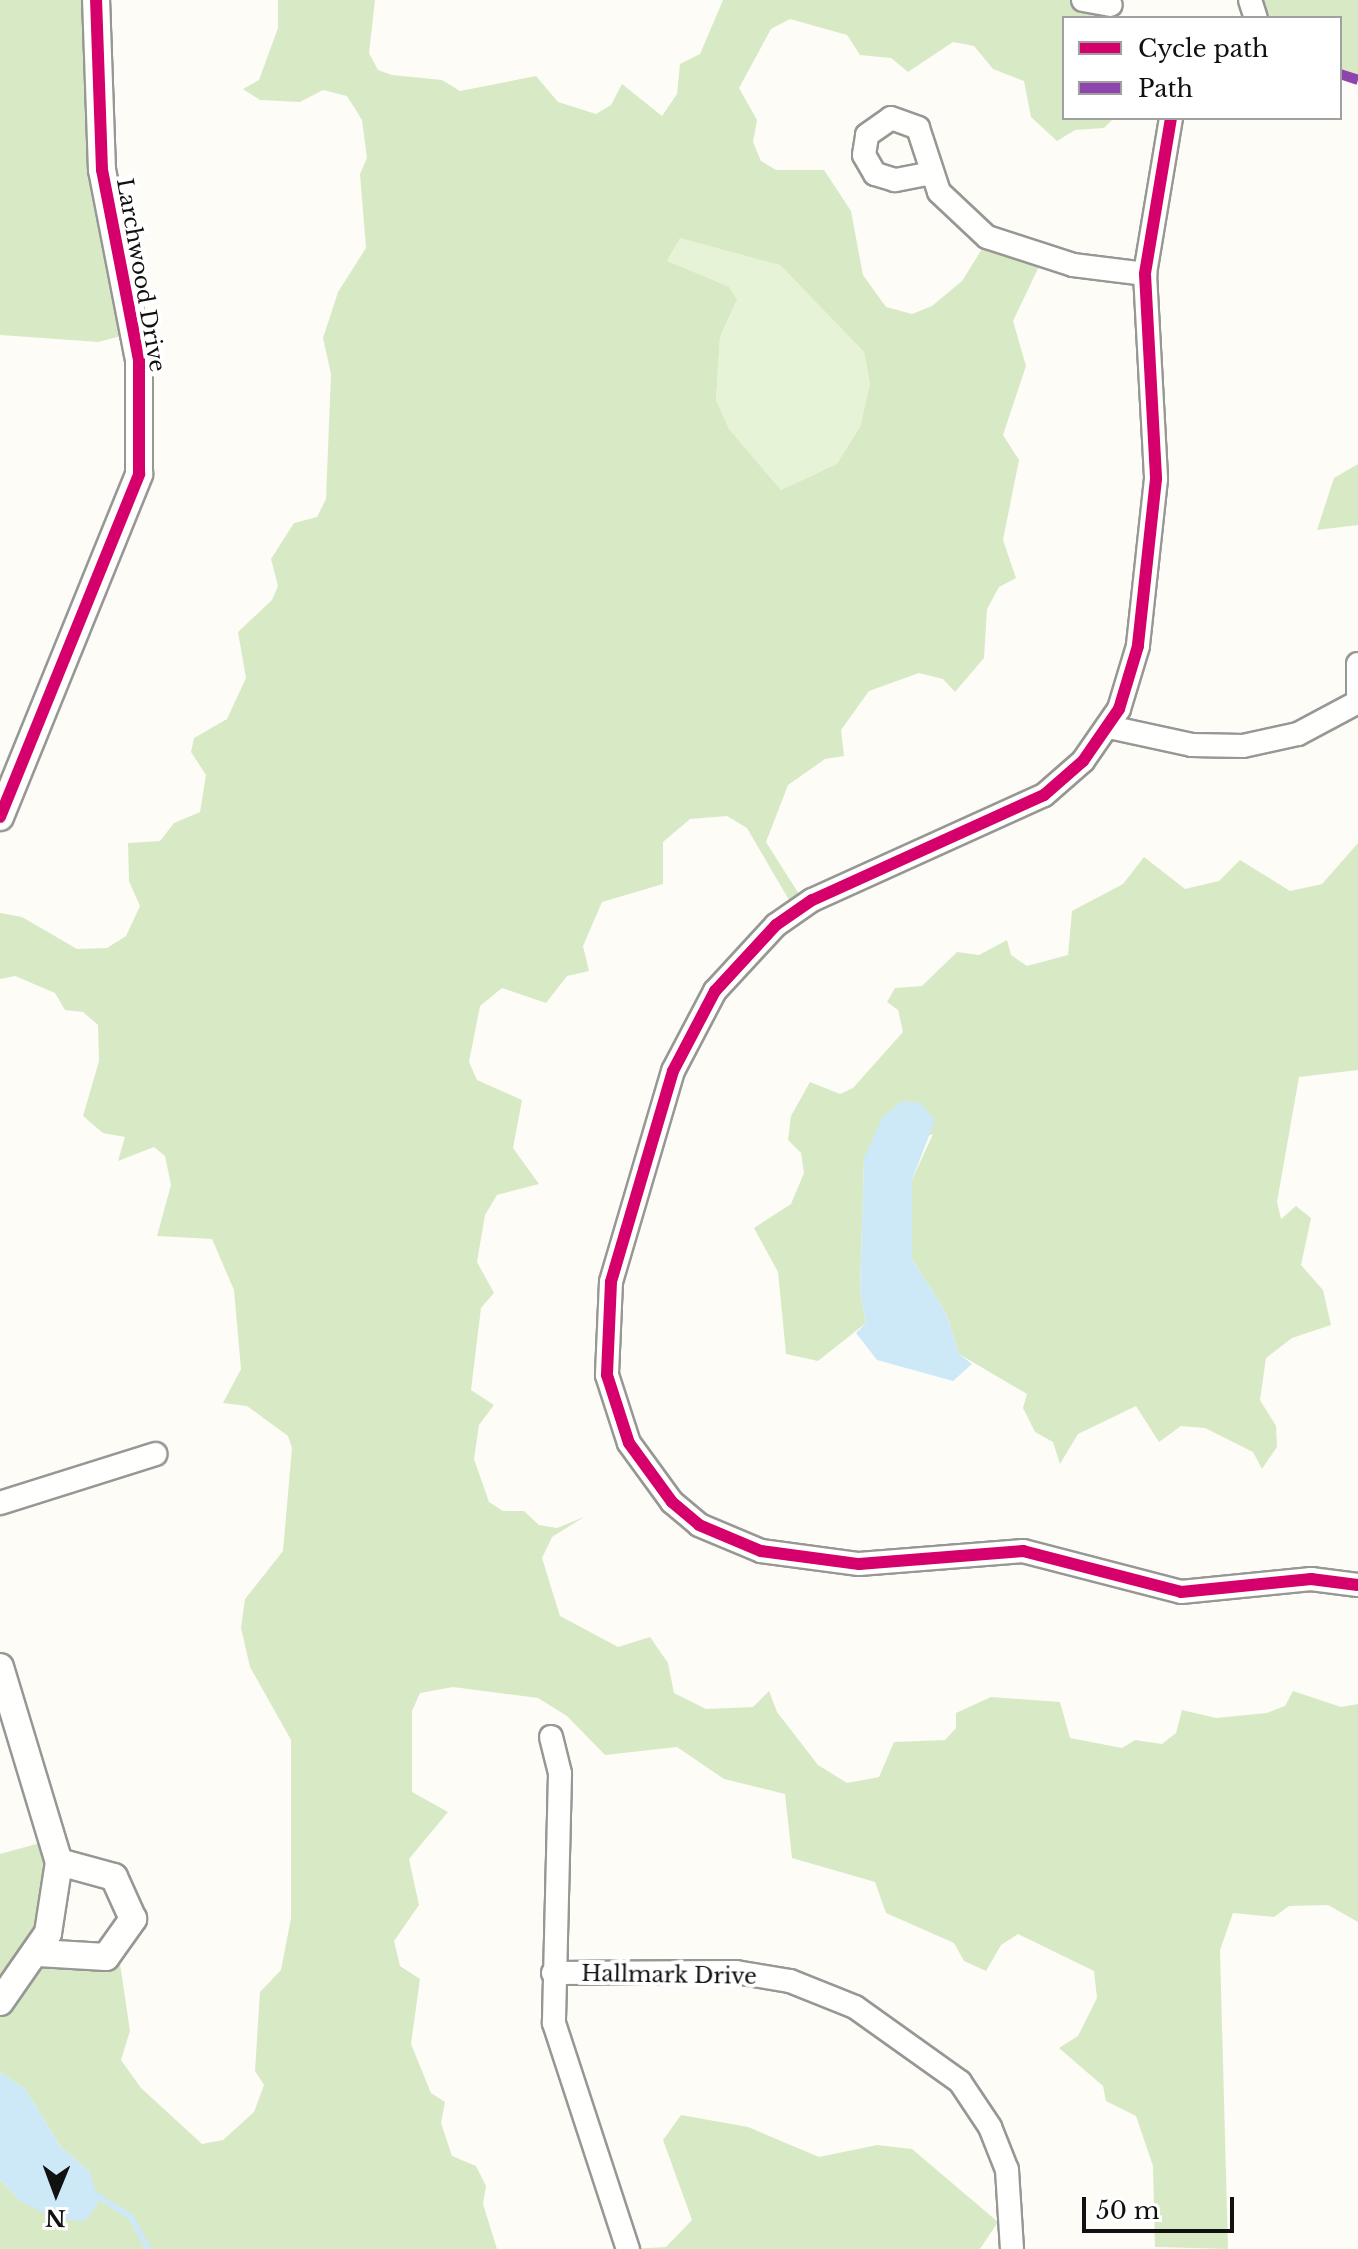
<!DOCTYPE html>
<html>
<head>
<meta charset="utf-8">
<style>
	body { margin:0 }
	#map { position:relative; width:1358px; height:2249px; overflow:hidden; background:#fdfcf7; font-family:"Libre Baskerville",serif }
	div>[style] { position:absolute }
	.green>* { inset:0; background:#e7f3d7 }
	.forest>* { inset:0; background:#d8eac5 }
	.water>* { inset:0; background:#cde8f7 }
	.stream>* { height:6px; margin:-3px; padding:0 3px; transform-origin:3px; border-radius:3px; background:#cde8f7 }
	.roads { filter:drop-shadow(2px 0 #979795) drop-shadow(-2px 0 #979795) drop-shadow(0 2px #979795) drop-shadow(0 -2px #979795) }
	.minor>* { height:22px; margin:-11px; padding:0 11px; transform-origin:11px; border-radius:11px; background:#fffffe }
	.tertiary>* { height:26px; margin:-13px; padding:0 13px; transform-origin:13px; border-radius:13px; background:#fffffe }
	.quiet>* { height:10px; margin-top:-5px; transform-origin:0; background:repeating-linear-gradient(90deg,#8e44ad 0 20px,transparent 0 30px) }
	.cycleway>* { height:12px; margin:-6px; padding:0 6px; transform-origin:6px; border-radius:6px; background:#d6006c }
	span { translate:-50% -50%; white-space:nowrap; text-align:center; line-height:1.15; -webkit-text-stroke:8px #fff; paint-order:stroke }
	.street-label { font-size:22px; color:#111 }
	.legend { position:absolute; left:1062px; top:16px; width:280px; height:104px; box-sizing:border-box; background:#fff; border:2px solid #a0a0a0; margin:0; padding:10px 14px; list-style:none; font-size:24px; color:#111 }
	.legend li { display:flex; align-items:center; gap:16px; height:40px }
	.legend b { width:40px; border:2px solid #a0a0a0 }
	.north { position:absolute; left:16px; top:2153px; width:80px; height:80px; -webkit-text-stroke:6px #fff; paint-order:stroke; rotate:181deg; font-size:22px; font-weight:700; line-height:32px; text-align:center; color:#111 }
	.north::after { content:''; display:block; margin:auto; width:28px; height:36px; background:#111; clip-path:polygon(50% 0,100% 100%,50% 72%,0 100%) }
	.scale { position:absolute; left:1082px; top:2197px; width:152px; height:36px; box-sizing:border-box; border:4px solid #111; border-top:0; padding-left:10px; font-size:24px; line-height:28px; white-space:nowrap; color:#111; -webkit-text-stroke:6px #fff; paint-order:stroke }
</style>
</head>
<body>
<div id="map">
	<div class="green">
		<div style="clip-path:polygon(681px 235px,780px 265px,864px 352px,870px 384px,860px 427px,838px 464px,781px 490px,729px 429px,716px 400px,720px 337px,736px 303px,667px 261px)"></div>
	</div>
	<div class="forest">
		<div style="clip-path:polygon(0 0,97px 0,98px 66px,132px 333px,98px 342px,0 335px)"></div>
		<div style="clip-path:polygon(evenodd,278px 0,375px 0,369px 53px,378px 70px,392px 75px,442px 80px,460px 91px,536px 76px,558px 102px,596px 114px,611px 105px,622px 84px,662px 116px,677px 94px,680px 64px,700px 54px,723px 0,1107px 0,1105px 18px,1064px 18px,1064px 118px,1114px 118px,1104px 128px,1075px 130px,1057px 141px,1031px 117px,1024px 81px,993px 69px,974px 46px,953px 42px,908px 72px,891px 58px,860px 55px,847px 35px,790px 19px,771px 29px,739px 88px,757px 120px,753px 142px,761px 161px,776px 170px,824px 170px,851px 211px,863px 275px,886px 307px,912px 314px,932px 306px,962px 281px,992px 233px,1043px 258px,1013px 321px,1026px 366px,1003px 435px,1019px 460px,1003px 540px,1016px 578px,999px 587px,987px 609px,984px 658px,955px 692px,943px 679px,919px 673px,869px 691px,841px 730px,844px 756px,825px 759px,788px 785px,766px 842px,804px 902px,796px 912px,747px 828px,727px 816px,690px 819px,663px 842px,663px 884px,602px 902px,583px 946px,589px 971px,567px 976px,546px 1003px,502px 988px,480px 1006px,469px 1062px,477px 1080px,522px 1100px,513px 1148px,539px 1184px,497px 1195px,485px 1215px,477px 1262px,494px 1293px,481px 1308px,471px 1390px,494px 1405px,479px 1425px,474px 1459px,489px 1502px,503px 1511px,524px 1511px,539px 1525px,557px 1528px,584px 1517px,552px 1537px,542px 1558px,560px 1616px,618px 1647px,650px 1637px,668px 1663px,674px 1693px,706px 1709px,753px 1707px,769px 1691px,777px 1712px,818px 1765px,847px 1783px,879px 1777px,894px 1742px,945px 1740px,956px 1728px,956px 1713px,991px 1697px,1060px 1702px,1070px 1738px,1122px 1748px,1135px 1740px,1162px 1744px,1176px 1733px,1182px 1710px,1216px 1718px,1267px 1713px,1285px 1706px,1293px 1691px,1341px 1707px,1358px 1704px,1358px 1922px,1328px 1905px,1289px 1906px,1274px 1917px,1233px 1913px,1220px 1950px,1228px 2249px,1155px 2247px,1153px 2166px,1136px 2116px,1106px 2101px,1103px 2086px,1059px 2048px,1078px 2036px,1097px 1998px,1094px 1971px,1018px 1934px,1001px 1945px,986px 1971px,964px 1961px,954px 1943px,886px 1913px,875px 1882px,792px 1858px,785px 1794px,724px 1779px,677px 1747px,605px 1755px,567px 1716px,538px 1698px,453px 1687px,420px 1693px,412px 1711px,412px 1792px,448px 1812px,409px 1859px,419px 1905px,394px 1941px,400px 1966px,420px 1979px,411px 2044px,431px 2093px,445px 2102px,441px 2123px,452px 2156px,476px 2166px,486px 2186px,483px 2204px,497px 2249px,0 2249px,0 2179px,20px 2201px,90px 2172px,61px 2147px,25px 2089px,0 2072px,0 1854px,58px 1838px,41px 1945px,118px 1950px,130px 2031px,121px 2060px,141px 2088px,202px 2144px,223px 2140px,254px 2112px,264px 2085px,255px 2071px,260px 1992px,281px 1970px,291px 1918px,291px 1740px,250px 1667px,241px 1628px,245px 1599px,283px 1551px,292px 1448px,288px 1436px,247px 1406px,223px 1403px,241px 1369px,234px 1290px,212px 1239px,157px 1236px,171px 1185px,165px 1156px,154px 1147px,118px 1161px,125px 1137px,103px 1133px,83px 1116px,99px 1061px,98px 1025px,83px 1012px,65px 1010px,55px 993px,15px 976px,0 979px,0 913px,22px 917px,77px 949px,107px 948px,126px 936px,140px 906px,129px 881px,128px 843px,160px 841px,174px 823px,200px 812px,206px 775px,191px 752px,194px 738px,227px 719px,246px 678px,238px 632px,272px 600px,278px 586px,271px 559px,294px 523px,317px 517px,326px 499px,331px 374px,323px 338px,338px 292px,366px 248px,360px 174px,367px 158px,362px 120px,347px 96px,323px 90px,300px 102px,260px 100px,243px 89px,259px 80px,278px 28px,278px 0,680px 238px,780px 265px,864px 352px,870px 384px,860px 427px,837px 464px,781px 490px,729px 429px,716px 400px,720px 337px,737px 300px,729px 287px,667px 261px,680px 238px)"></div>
		<div style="clip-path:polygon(1255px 0,1358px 0,1358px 80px,1340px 74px,1340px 18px,1257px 18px)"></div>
		<div style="clip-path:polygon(1358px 464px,1358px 525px,1317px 530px,1334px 478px)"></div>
		<div style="clip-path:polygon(1358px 843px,1358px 1070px,1299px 1077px,1277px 1202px,1281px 1219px,1296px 1206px,1311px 1218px,1301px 1265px,1323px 1290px,1331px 1325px,1292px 1338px,1266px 1358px,1260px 1400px,1276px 1426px,1277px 1447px,1262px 1469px,1253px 1452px,1205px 1428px,1181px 1426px,1159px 1442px,1136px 1406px,1078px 1434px,1060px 1464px,1053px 1442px,1035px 1432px,1023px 1408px,1027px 1394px,959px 1354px,946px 1313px,912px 1259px,912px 1180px,933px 1134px,864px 1159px,860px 1292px,866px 1323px,818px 1361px,786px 1354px,778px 1272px,754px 1228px,791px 1204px,804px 1173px,801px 1153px,788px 1140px,791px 1116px,810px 1082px,840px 1094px,853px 1088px,903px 1032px,898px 1010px,887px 1002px,895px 988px,922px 986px,957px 952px,979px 955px,1007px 940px,1011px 955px,1027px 966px,1068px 955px,1072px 911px,1123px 884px,1144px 857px,1185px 889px,1219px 881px,1240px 860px,1290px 891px,1322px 884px)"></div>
		<div style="clip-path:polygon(681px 2115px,748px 2127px,819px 2157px,877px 2145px,912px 2149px,998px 2222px,980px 2249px,629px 2249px,666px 2247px,692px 2220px,663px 2140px)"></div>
	</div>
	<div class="water">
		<div style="clip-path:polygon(902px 1101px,921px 1103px,935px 1120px,912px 1180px,912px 1259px,946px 1313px,959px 1354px,972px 1364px,953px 1381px,877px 1360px,856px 1333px,866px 1323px,860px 1292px,864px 1159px,882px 1118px)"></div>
		<div style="clip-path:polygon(0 2072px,25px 2089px,61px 2147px,90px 2172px,99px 2202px,85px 2221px,56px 2219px,20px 2201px,0 2179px)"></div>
	</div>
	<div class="stream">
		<div style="left:90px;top:2191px;width:49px;rotate:32.4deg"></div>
		<div style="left:131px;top:2217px;width:37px;rotate:61deg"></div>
	</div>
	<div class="roads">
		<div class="minor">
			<div style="left:1083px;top:0;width:28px;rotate:10deg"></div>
			<div style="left:1250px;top:0;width:19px;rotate:72deg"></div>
			<div style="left:1171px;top:118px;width:158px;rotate:99.5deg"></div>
			<div style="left:1145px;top:274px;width:205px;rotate:86.9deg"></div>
			<div style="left:1156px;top:479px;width:168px;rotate:96.2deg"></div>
			<div style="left:1138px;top:646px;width:66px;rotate:106.8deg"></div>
			<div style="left:1119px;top:709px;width:63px;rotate:124.7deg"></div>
			<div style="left:1083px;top:761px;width:52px;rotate:138.9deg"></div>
			<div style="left:1044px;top:795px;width:255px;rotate:155.6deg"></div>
			<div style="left:812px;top:900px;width:44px;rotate:145.2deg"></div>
			<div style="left:776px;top:925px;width:90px;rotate:132.7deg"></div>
			<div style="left:715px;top:991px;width:90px;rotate:117.7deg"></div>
			<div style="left:673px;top:1071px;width:220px;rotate:106.4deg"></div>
			<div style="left:611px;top:1282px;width:93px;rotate:92.5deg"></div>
			<div style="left:607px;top:1375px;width:71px;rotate:72.1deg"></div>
			<div style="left:629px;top:1443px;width:73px;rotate:53.9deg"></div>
			<div style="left:672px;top:1502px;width:35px;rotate:40deg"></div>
			<div style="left:699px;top:1525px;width:67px;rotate:22.8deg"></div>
			<div style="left:761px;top:1551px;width:99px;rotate:7.6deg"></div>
			<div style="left:859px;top:1564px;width:165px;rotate:-4.5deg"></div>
			<div style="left:1023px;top:1551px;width:163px;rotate:14.5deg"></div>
			<div style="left:1181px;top:1592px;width:131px;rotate:-5.7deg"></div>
			<div style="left:1311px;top:1579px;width:47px;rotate:7.3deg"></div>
			<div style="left:932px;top:173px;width:38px;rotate:169deg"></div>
			<div style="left:895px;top:180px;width:21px;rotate:-163deg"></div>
			<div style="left:875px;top:174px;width:22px;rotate:-120deg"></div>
			<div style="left:864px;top:155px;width:20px;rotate:-81deg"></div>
			<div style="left:867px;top:135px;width:29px;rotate:-35deg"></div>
			<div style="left:891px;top:118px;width:29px;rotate:20deg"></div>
			<div style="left:918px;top:128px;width:67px;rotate:71.8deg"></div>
			<div style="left:939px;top:192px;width:66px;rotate:43.2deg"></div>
			<div style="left:987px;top:237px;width:90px;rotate:18deg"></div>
			<div style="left:1073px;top:265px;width:73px;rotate:7.1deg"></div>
			<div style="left:1358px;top:664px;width:29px;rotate:90deg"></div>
			<div style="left:1109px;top:727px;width:85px;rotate:12.2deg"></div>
			<div style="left:1192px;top:745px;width:51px;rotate:1.1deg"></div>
			<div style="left:1243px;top:746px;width:56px;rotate:-12.3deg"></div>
			<div style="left:1298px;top:734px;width:68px;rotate:-28.1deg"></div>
			<div style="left:0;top:1503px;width:163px;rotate:-17.5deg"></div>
			<div style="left:551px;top:1737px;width:38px;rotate:76deg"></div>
			<div style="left:560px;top:1774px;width:249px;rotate:91.4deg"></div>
			<div style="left:554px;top:2023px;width:238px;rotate:71.9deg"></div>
			<div style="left:553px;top:1973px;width:183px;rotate:-0.3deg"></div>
			<div style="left:736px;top:1972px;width:55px;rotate:9.5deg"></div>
			<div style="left:790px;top:1981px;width:70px;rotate:21.8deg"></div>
			<div style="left:855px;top:2007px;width:129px;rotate:35.5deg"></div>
			<div style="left:960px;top:2082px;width:54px;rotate:56.3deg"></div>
			<div style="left:990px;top:2127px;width:46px;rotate:68.4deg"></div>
			<div style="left:1007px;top:2170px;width:79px;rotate:86.4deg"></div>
		</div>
		<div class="tertiary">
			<div style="left:0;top:817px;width:370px;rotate:-67.9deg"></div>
			<div style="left:139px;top:474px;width:114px;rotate:-90deg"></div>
			<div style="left:139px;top:360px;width:194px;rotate:-101deg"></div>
			<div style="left:102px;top:170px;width:170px;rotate:-92deg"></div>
			<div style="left:0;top:1667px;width:204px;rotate:73.2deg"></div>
			<div style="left:59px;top:1862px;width:72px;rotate:98.8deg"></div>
			<div style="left:48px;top:1933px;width:84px;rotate:124.8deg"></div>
			<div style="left:38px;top:1953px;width:68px;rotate:3.4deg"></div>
			<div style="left:106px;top:1957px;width:47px;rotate:-54.6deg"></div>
			<div style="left:133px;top:1919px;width:46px;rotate:-114.3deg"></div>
			<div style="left:114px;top:1877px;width:57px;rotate:-164.7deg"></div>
		</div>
	</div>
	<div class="quiet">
		<div style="left:1340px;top:74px;width:19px;rotate:18deg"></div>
	</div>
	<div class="cycleway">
		<div style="left:1171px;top:118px;width:158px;rotate:99.5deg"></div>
		<div style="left:1145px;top:274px;width:205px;rotate:86.9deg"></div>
		<div style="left:1156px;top:479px;width:168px;rotate:96.2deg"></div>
		<div style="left:1138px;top:646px;width:66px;rotate:106.8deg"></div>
		<div style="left:1119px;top:709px;width:63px;rotate:124.7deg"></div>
		<div style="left:1083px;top:761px;width:52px;rotate:138.9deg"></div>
		<div style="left:1044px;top:795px;width:255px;rotate:155.6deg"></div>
		<div style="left:812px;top:900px;width:44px;rotate:145.2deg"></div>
		<div style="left:776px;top:925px;width:90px;rotate:132.7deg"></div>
		<div style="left:715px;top:991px;width:90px;rotate:117.7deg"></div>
		<div style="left:673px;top:1071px;width:220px;rotate:106.4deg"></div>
		<div style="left:611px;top:1282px;width:93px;rotate:92.5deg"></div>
		<div style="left:607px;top:1375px;width:71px;rotate:72.1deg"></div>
		<div style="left:629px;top:1443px;width:73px;rotate:53.9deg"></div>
		<div style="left:672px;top:1502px;width:35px;rotate:40deg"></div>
		<div style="left:699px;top:1525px;width:67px;rotate:22.8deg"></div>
		<div style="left:761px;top:1551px;width:99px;rotate:7.6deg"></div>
		<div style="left:859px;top:1564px;width:165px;rotate:-4.5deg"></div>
		<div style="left:1023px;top:1551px;width:163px;rotate:14.5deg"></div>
		<div style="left:1181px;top:1592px;width:131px;rotate:-5.7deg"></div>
		<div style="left:1311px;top:1579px;width:47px;rotate:7.3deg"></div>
		<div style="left:0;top:817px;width:370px;rotate:-67.9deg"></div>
		<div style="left:139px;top:474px;width:114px;rotate:-90deg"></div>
		<div style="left:139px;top:360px;width:194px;rotate:-101deg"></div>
		<div style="left:102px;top:170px;width:170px;rotate:-92deg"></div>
	</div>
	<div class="street-label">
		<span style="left:141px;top:275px;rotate:80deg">Larchwood Drive</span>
		<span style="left:669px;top:1975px;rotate:1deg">Hallmark Drive</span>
	</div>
	<ul class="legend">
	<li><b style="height:10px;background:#d6006c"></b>Cycle path</li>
	<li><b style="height:10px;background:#8e44ad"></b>Path</li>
	</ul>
	<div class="north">N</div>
	<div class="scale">50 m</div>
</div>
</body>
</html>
